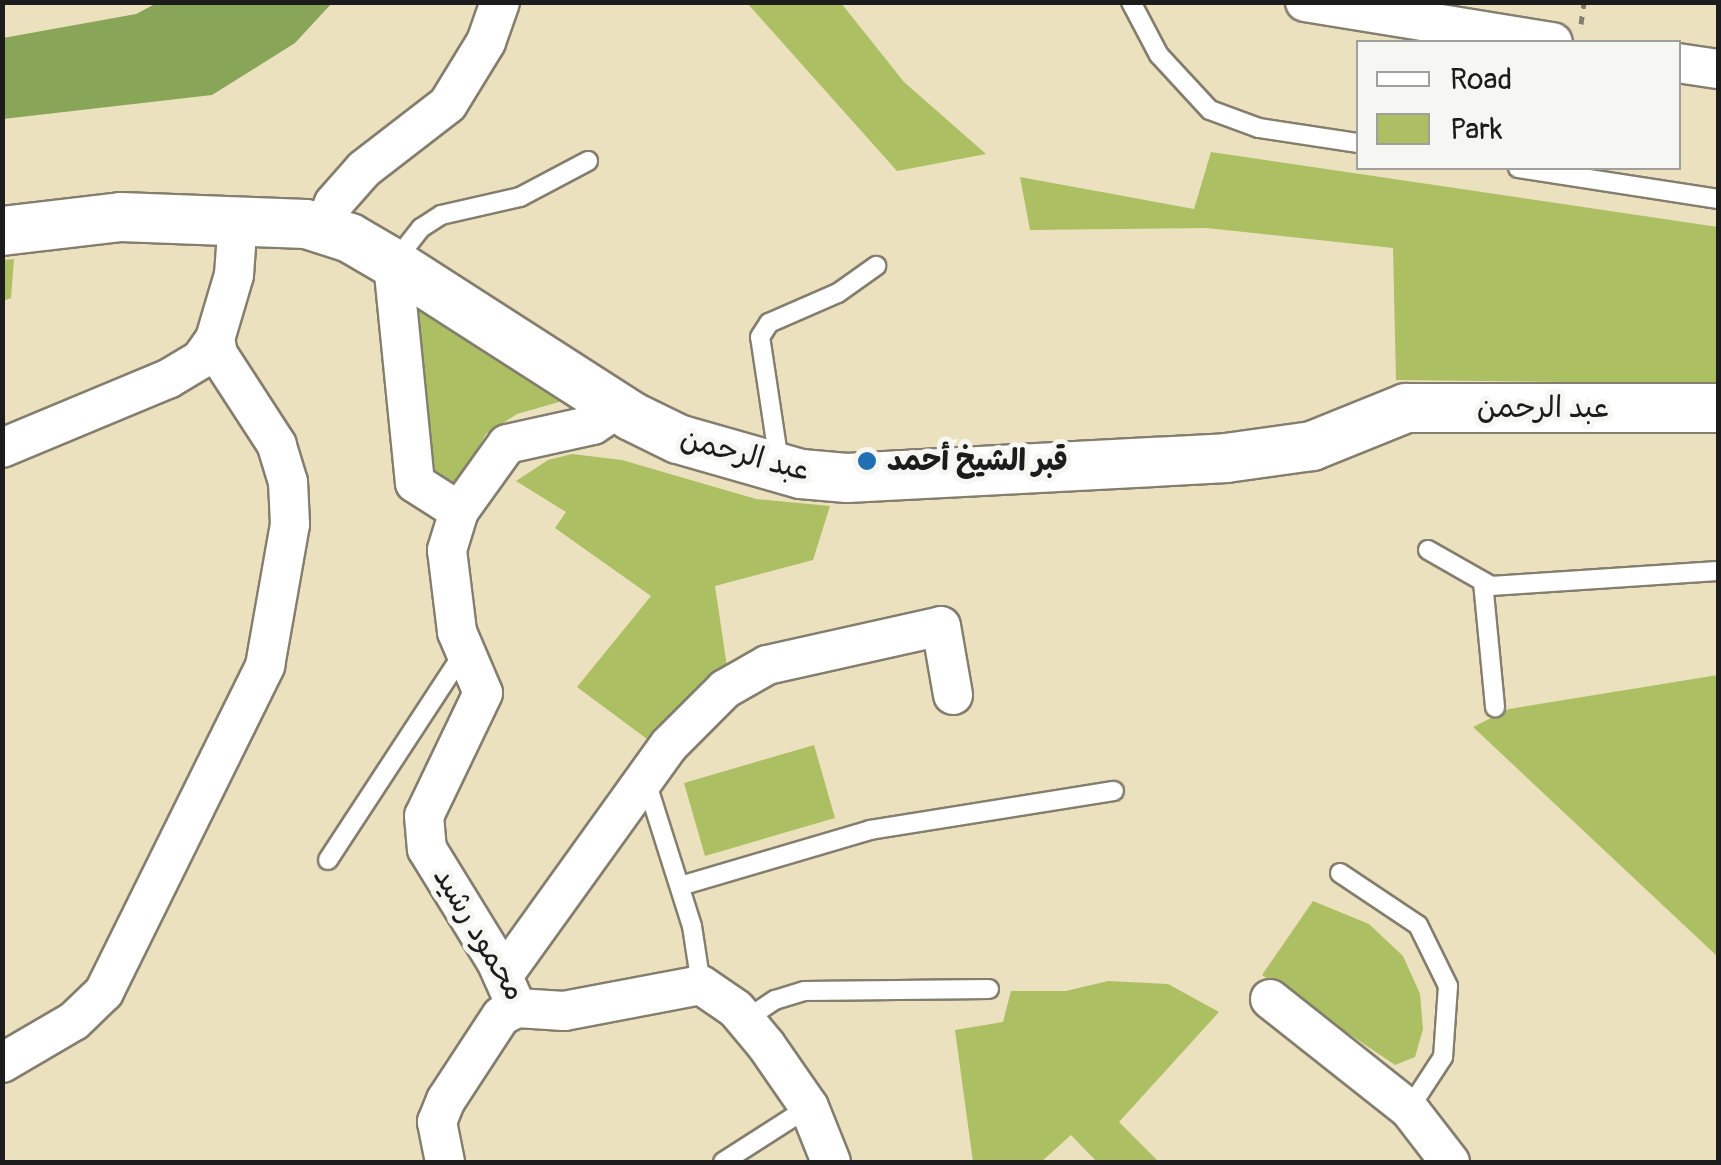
<!DOCTYPE html>
<html>
<head>
<meta charset="utf-8">
<style>
	body { margin:0 }
	#map { position:relative; width:1721px; height:1165px; overflow:hidden; background:#ebe1bf; font-family:Pangolin,"Playpen Sans Arabic",sans-serif }
	div>[style] { position:absolute }
	.green>* { inset:0; background:#acbf62 }
	.forest>* { inset:0; background:#89a658 }
	.path>* { height:5px; margin-top:-2.5px; transform-origin:0; background:repeating-linear-gradient(90deg,#847e6e 0 8px,transparent 0 16px) }
	.roads { filter:drop-shadow(2px 0 #847e6e) drop-shadow(-2px 0 #847e6e) drop-shadow(0 2px #847e6e) drop-shadow(0 -2px #847e6e) }
	.service>* { height:18px; margin:-9px; padding:0 9px; transform-origin:9px; border-radius:9px; background:#fff }
	.minor>* { height:38px; margin:-19px; padding:0 19px; transform-origin:19px; border-radius:19px; background:#fff }
	.tertiary>* { height:48px; margin:-24px; padding:0 24px; transform-origin:24px; border-radius:24px; background:#fff }
	.dots>* { width:28px; height:28px; translate:-50% -50%; box-sizing:border-box; border:5px solid #f6f6f2; border-radius:50% }
	span { translate:-50% -50%; white-space:nowrap; text-align:center; line-height:1.15; -webkit-text-stroke:10px #f6f6f2; paint-order:stroke }
	.street-label { font-size:30px; color:#1c1c1c }
	.poi-label { font-size:30px; color:#1c1c1c; font-weight:700 }
	.left { translate:0 -50%; text-align:left }
	.frame { position:absolute; inset:0; border:5px solid #1c1c1c; pointer-events:none }
	.legend { position:absolute; left:1356px; top:40px; width:325px; height:130px; box-sizing:border-box; background:#f6f6f2; border:2px solid #9f9f9c; margin:0; padding:12px 18px; list-style:none; font-size:30px; color:#1c1c1c }
	.legend li { display:flex; align-items:center; gap:20px; height:50px }
	.legend b { width:50px; border:2px solid #9f9f9c }
</style>
</head>
<body>
<div id="map">
	<div class="green">
		<div style="clip-path:polygon(747px 3px,841px 3px,904px 82px,986px 154px,897px 171px)"></div>
		<div style="clip-path:polygon(1211px 152px,1718px 227px,1718px 384px,1396px 380px,1393px 248px,1207px 228px,1030px 230px,1020px 177px,1194px 209px)"></div>
		<div style="clip-path:polygon(14px 259px,11px 298px,3px 301px,3px 260px)"></div>
		<div style="clip-path:polygon(415px 303px,566px 400px,517px 414px,486px 434px,454px 492px,423px 464px)"></div>
		<div style="clip-path:polygon(572px 454px,622px 460px,756px 499px,830px 506px,813px 560px,715px 586px,727px 667px,647px 739px,577px 687px,651px 596px,555px 528px,566px 512px,516px 481px,548px 460px)"></div>
		<div style="clip-path:polygon(1718px 675px,1718px 957px,1473px 727px,1509px 709px)"></div>
		<div style="clip-path:polygon(814px 745px,835px 818px,705px 856px,684px 783px)"></div>
		<div style="clip-path:polygon(1313px 901px,1369px 924px,1403px 956px,1420px 994px,1423px 1029px,1415px 1057px,1395px 1065px,1262px 975px)"></div>
		<div style="clip-path:polygon(1108px 981px,1168px 984px,1219px 1012px,1119px 1122px,1159px 1162px,1097px 1162px,1071px 1135px,1041px 1162px,973px 1162px,955px 1030px,1003px 1022px,1011px 991px,1066px 991px)"></div>
	</div>
	<div class="forest">
		<div style="clip-path:polygon(157px 3px,332px 3px,295px 43px,212px 95px,3px 119px,3px 38px,136px 14px)"></div>
	</div>
	<div class="path">
		<div style="left:1581px;top:24px;width:22px;rotate:-82deg"></div>
	</div>
	<div class="roads">
		<div class="service">
			<div style="left:1131px;top:2px;width:60px;rotate:62.2deg"></div>
			<div style="left:1159px;top:55px;width:75px;rotate:47.2deg"></div>
			<div style="left:1210px;top:110px;width:52px;rotate:20.2deg"></div>
			<div style="left:1259px;top:128px;width:100px;rotate:8.6deg"></div>
			<div style="left:1518px;top:168px;width:202px;rotate:8.8deg"></div>
			<div style="left:395px;top:261px;width:42px;rotate:-51.8deg"></div>
			<div style="left:421px;top:228px;width:24px;rotate:-33deg"></div>
			<div style="left:441px;top:215px;width:81px;rotate:-12.8deg"></div>
			<div style="left:520px;top:197px;width:77px;rotate:-27.9deg"></div>
			<div style="left:779px;top:462px;width:126px;rotate:-98.6deg"></div>
			<div style="left:760px;top:337px;width:17px;rotate:-57deg"></div>
			<div style="left:769px;top:323px;width:75px;rotate:-23.5deg"></div>
			<div style="left:838px;top:293px;width:47px;rotate:-35.4deg"></div>
			<div style="left:1428px;top:550px;width:73px;rotate:29.7deg"></div>
			<div style="left:1491px;top:586px;width:227px;rotate:-3.8deg"></div>
			<div style="left:1483px;top:582px;width:126px;rotate:84.5deg"></div>
			<div style="left:645px;top:778px;width:155px;rotate:72.4deg"></div>
			<div style="left:692px;top:926px;width:60px;rotate:81.3deg"></div>
			<div style="left:328px;top:860px;width:249px;rotate:-56.8deg"></div>
			<div style="left:1340px;top:873px;width:94px;rotate:33.7deg"></div>
			<div style="left:1418px;top:925px;width:68px;rotate:63.8deg"></div>
			<div style="left:1448px;top:986px;width:71px;rotate:94deg"></div>
			<div style="left:1443px;top:1057px;width:62px;rotate:123.2deg"></div>
			<div style="left:680px;top:886px;width:198px;rotate:-16.4deg"></div>
			<div style="left:870px;top:830px;width:247px;rotate:-9.1deg"></div>
			<div style="left:745px;top:1020px;width:36px;rotate:-34deg"></div>
			<div style="left:775px;top:1000px;width:31px;rotate:-17deg"></div>
			<div style="left:805px;top:991px;width:184px;rotate:-0.6deg"></div>
			<div style="left:723px;top:1162px;width:102px;rotate:-32.6deg"></div>
		</div>
		<div class="minor">
			<div style="left:1305px;top:2px;width:251px;rotate:9.2deg"></div>
			<div style="left:1678px;top:63px;width:40px;rotate:8.5deg"></div>
			<div style="left:323px;top:229px;width:28px;rotate:-67deg"></div>
			<div style="left:334px;top:203px;width:45px;rotate:-48.6deg"></div>
			<div style="left:364px;top:169px;width:106px;rotate:-37.7deg"></div>
			<div style="left:448px;top:104px;width:73px;rotate:-58.5deg"></div>
			<div style="left:486px;top:42px;width:42px;rotate:-70.7deg"></div>
			<div style="left:393px;top:263px;width:221px;rotate:84.3deg"></div>
			<div style="left:415px;top:483px;width:52px;rotate:32.5deg"></div>
			<div style="left:459px;top:511px;width:41px;rotate:107.1deg"></div>
			<div style="left:447px;top:550px;width:83px;rotate:83deg"></div>
			<div style="left:457px;top:632px;width:66px;rotate:66.9deg"></div>
			<div style="left:483px;top:693px;width:136px;rotate:115.6deg"></div>
			<div style="left:424px;top:816px;width:33px;rotate:85deg"></div>
			<div style="left:427px;top:849px;width:132px;rotate:58.4deg"></div>
			<div style="left:496px;top:961px;width:51px;rotate:65.9deg"></div>
			<div style="left:2px;top:448px;width:180px;rotate:-22.6deg"></div>
			<div style="left:168px;top:379px;width:39px;rotate:-31deg"></div>
			<div style="left:201px;top:359px;width:24px;rotate:-55deg"></div>
			<div style="left:459px;top:511px;width:82px;rotate:-54.4deg"></div>
			<div style="left:507px;top:444px;width:88px;rotate:-12.5deg"></div>
			<div style="left:593px;top:425px;width:30px;rotate:-34deg"></div>
			<div style="left:503px;top:976px;width:284px;rotate:-54.3deg"></div>
			<div style="left:669px;top:745px;width:79px;rotate:-45deg"></div>
			<div style="left:725px;top:689px;width:48px;rotate:-29.7deg"></div>
			<div style="left:767px;top:665px;width:178px;rotate:-12.6deg"></div>
			<div style="left:941px;top:626px;width:70px;rotate:80.1deg"></div>
			<div style="left:1270px;top:999px;width:177px;rotate:38.4deg"></div>
			<div style="left:1409px;top:1109px;width:67px;rotate:52.3deg"></div>
			<div style="left:517px;top:1008px;width:47px;rotate:3.7deg"></div>
			<div style="left:564px;top:1011px;width:139px;rotate:-10.7deg"></div>
			<div style="left:701px;top:985px;width:42px;rotate:34.4deg"></div>
			<div style="left:736px;top:1009px;width:47px;rotate:50.2deg"></div>
			<div style="left:766px;top:1045px;width:75px;rotate:55.3deg"></div>
			<div style="left:809px;top:1107px;width:59px;rotate:68.2deg"></div>
			<div style="left:2px;top:1063px;width:83px;rotate:-30.3deg"></div>
			<div style="left:74px;top:1021px;width:42px;rotate:-44deg"></div>
			<div style="left:104px;top:992px;width:364px;rotate:-63.7deg"></div>
			<div style="left:265px;top:666px;width:144px;rotate:-80deg"></div>
			<div style="left:290px;top:524px;width:42px;rotate:-92.7deg"></div>
			<div style="left:288px;top:482px;width:39px;rotate:-107deg"></div>
			<div style="left:277px;top:445px;width:108px;rotate:-123deg"></div>
			<div style="left:218px;top:354px;width:15px;rotate:-101deg"></div>
			<div style="left:215px;top:339px;width:67px;rotate:-73.5deg"></div>
			<div style="left:234px;top:275px;width:56px;rotate:-85.9deg"></div>
			<div style="left:445px;top:1162px;width:41px;rotate:-101.3deg"></div>
			<div style="left:437px;top:1122px;width:24px;rotate:-68deg"></div>
			<div style="left:446px;top:1100px;width:100px;rotate:-56.8deg"></div>
			<div style="left:501px;top:1016px;width:18px;rotate:-27deg"></div>
		</div>
		<div class="tertiary">
			<div style="left:2px;top:231px;width:120px;rotate:-6.7deg"></div>
			<div style="left:121px;top:217px;width:185px;rotate:2.2deg"></div>
			<div style="left:306px;top:224px;width:46px;rotate:17.7deg"></div>
			<div style="left:350px;top:238px;width:50px;rotate:30.2deg"></div>
			<div style="left:393px;top:263px;width:283px;rotate:32.7deg"></div>
			<div style="left:631px;top:416px;width:52px;rotate:26.1deg"></div>
			<div style="left:678px;top:439px;width:128px;rotate:15.9deg"></div>
			<div style="left:801px;top:474px;width:46px;rotate:5deg"></div>
			<div style="left:847px;top:478px;width:380px;rotate:-3deg"></div>
			<div style="left:1226px;top:458px;width:87px;rotate:-7.9deg"></div>
			<div style="left:1312px;top:446px;width:101px;rotate:-22deg"></div>
			<div style="left:1406px;top:408px;width:312px"></div>
		</div>
	</div>
	<div class="dots">
		<div style="left:867px;top:461px;background:#1f6fb2"></div>
	</div>
	<div class="street-label">
		<span style="left:1543px;top:408px">عبد الرحمن</span>
		<span style="left:745px;top:455px;rotate:15deg">عبد الرحمن</span>
		<span style="left:479px;top:934px;rotate:59deg">محمود رشيد</span>
	</div>
	<div class="poi-label">
		<span class="left" style="left:887px;top:461px">قبر الشيخ أحمد</span>
	</div>
	<div class="frame"></div>
	<ul class="legend">
	<li><b style="height:12px;background:#fff"></b>Road</li>
	<li><b style="height:28px;background:#acbf62"></b>Park</li>
	</ul>
</div>
</body>
</html>
